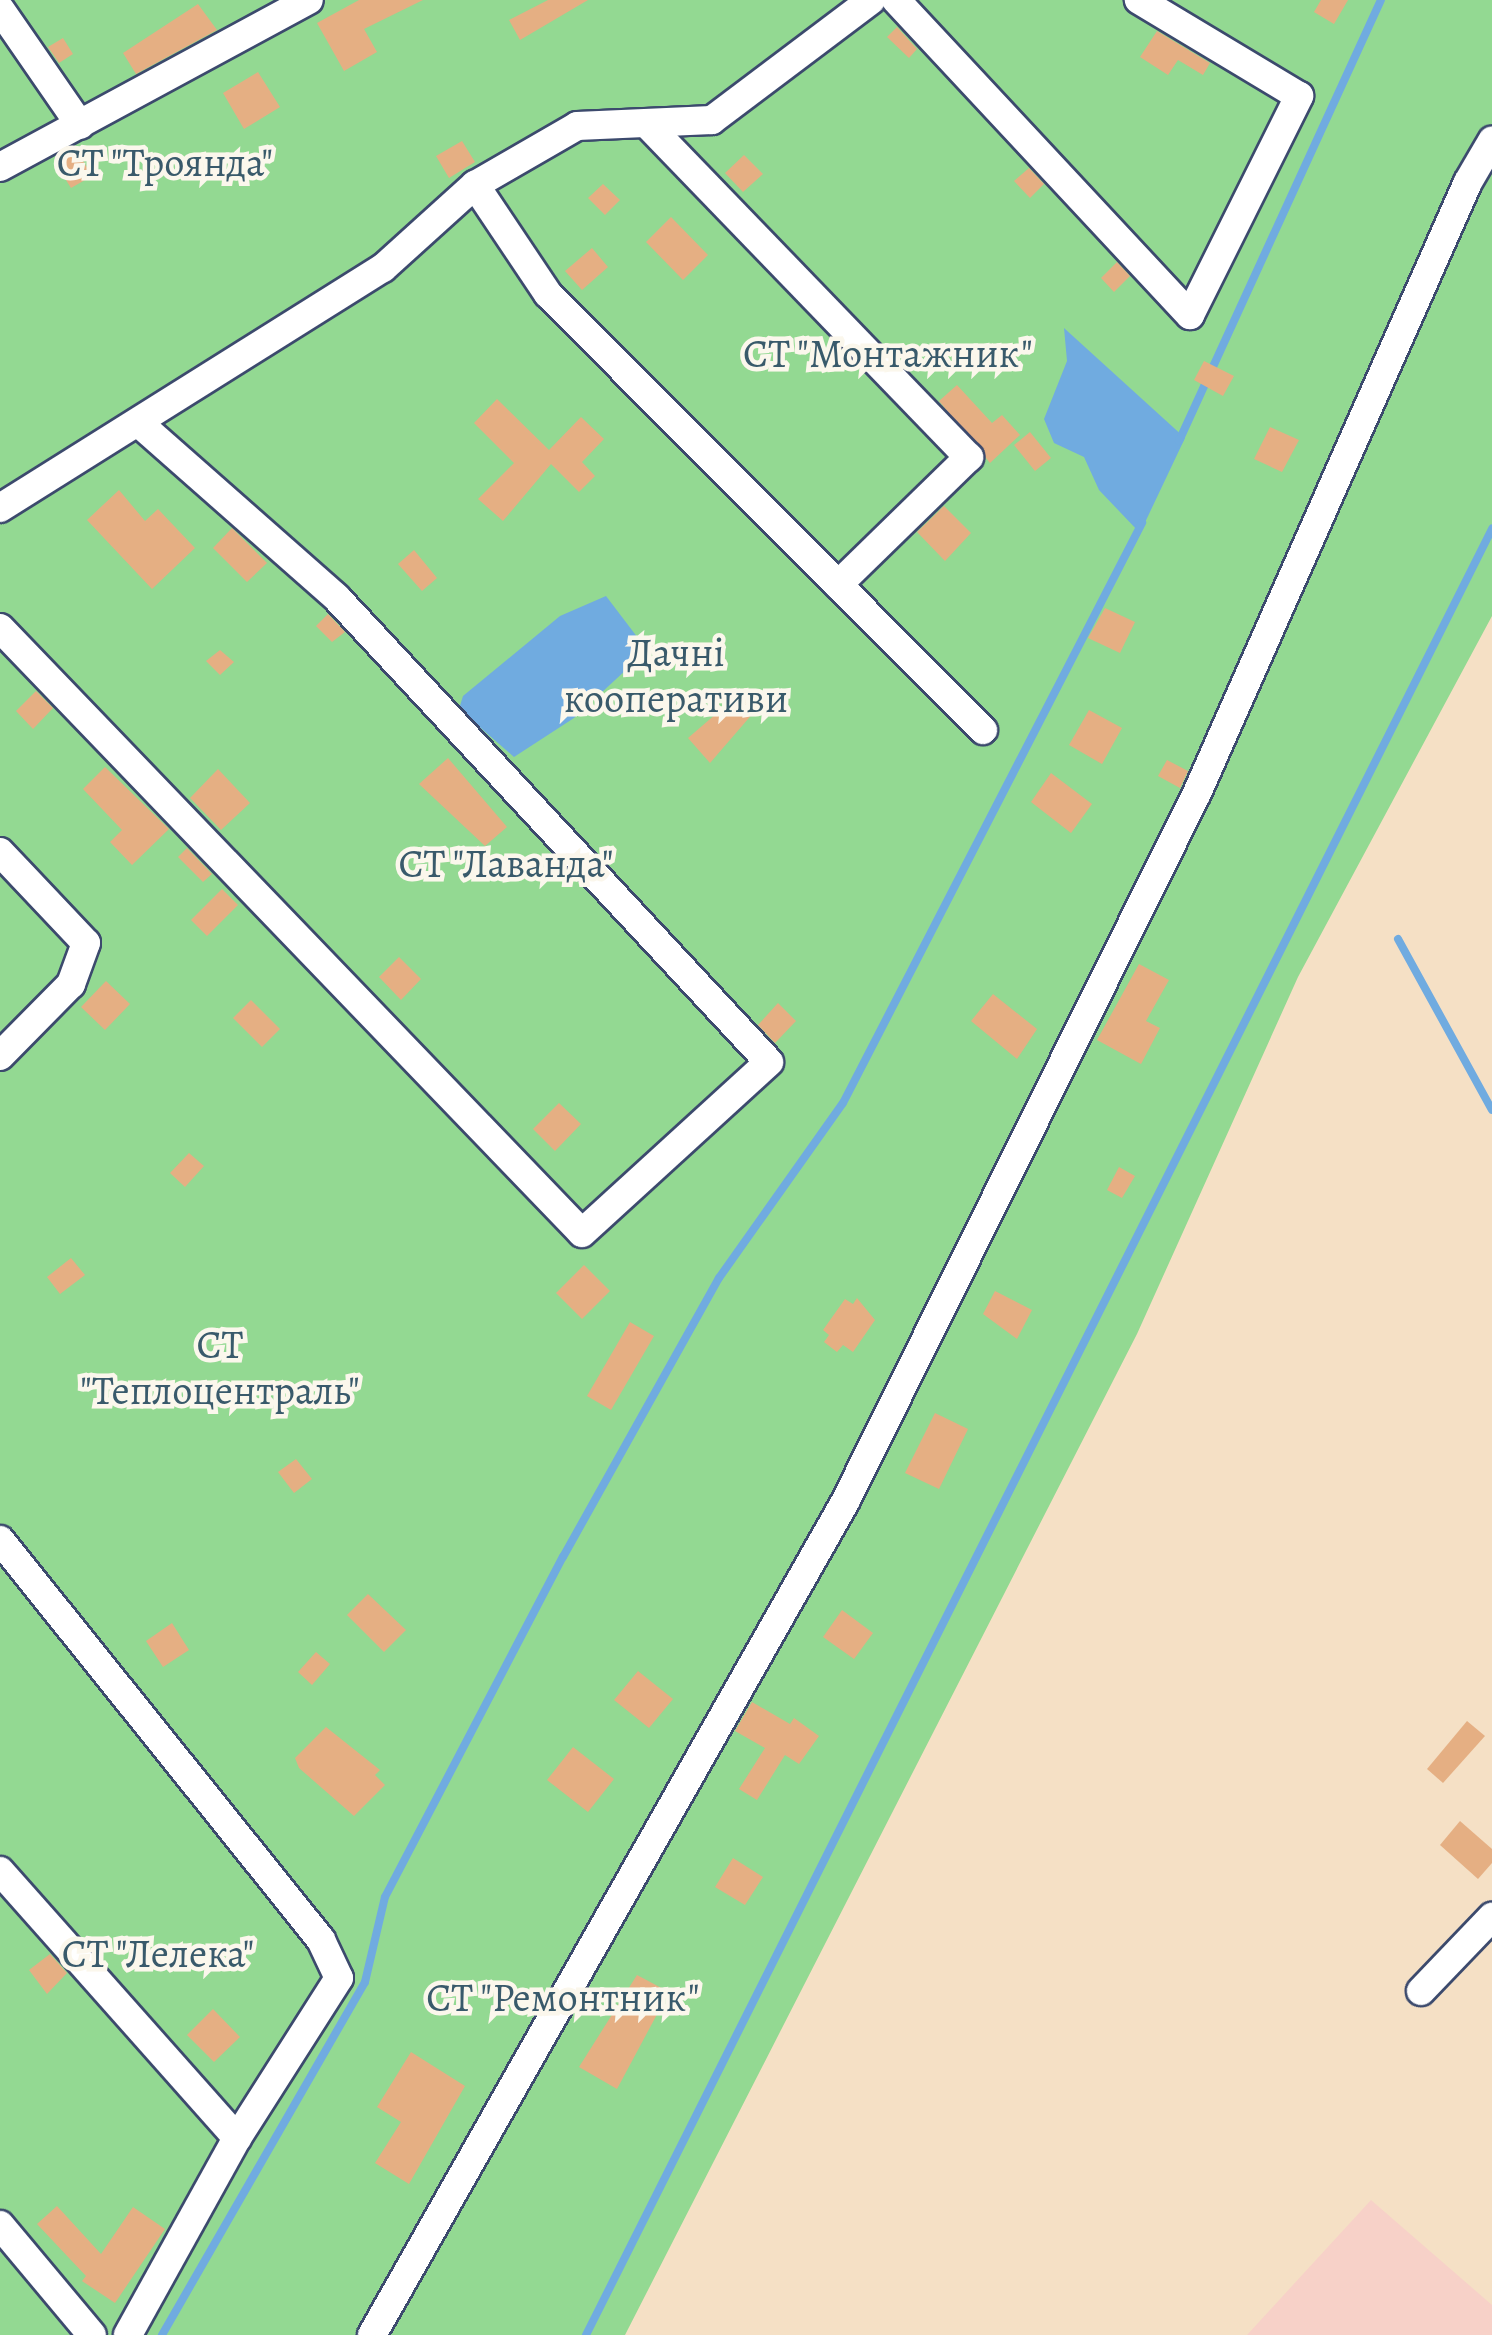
<!DOCTYPE html>
<html>
<head>
<meta charset="utf-8">
<style>
	body { margin:0 }
	#map { position:relative; width:1492px; height:2335px; overflow:hidden; background:#f5e0c5; font-family:Alegreya,serif }
	div>[style] { position:absolute }
	.built>* { inset:0; background:#f7d1c8 }
	.green>* { inset:0; background:#93d992 }
	.water>* { inset:0; background:#70abe0 }
	.stream>* { height:8px; margin:-4px; padding:0 4px; transform-origin:4px; border-radius:4px; background:#70abe0 }
	.building>* { inset:0; background:#e5af83 }
	.roads { filter:drop-shadow(2px 0 #3c4a6d) drop-shadow(-2px 0 #3c4a6d) drop-shadow(0 2px #3c4a6d) drop-shadow(0 -2px #3c4a6d) }
	.street>* { height:28px; margin:-14px; padding:0 14px; transform-origin:14px; border-radius:14px; background:#fff }
	span { translate:-50% -50%; white-space:nowrap; text-align:center; line-height:1.15; -webkit-text-stroke:9px #fbf7ec; paint-order:stroke }
	.park-label { font-size:40px; color:#395a6b }
</style>
</head>
<body>
<div id="map">
	<div class="built">
		<div style="clip-path:polygon(1371px 2200px,1492px 2305px,1492px 2335px,1247px 2335px)"></div>
	</div>
	<div class="green">
		<div style="clip-path:polygon(0 0,1492px 0,1492px 616px,1298px 977px,1137px 1334px,625px 2335px,0 2335px)"></div>
	</div>
	<div class="water">
		<div style="clip-path:polygon(1064px 328px,1185px 438px,1140px 533px,1099px 490px,1084px 457px,1054px 443px,1044px 419px,1067px 361px)"></div>
		<div style="clip-path:polygon(606px 596px,641px 642px,627px 669px,574px 718px,514px 757px,459px 709px,463px 696px,560px 616px)"></div>
	</div>
	<div class="stream">
		<div style="left:1179px;top:441px;width:485px;rotate:-65.4deg"></div>
		<div style="left:1398px;top:939px;width:195px;rotate:61.2deg"></div>
		<div style="left:162px;top:2335px;width:407px;rotate:-60.1deg"></div>
		<div style="left:365px;top:1982px;width:87px;rotate:-76.8deg"></div>
		<div style="left:385px;top:1897px;width:384px;rotate:-62.4deg"></div>
		<div style="left:563px;top:1557px;width:320px;rotate:-60.8deg"></div>
		<div style="left:719px;top:1278px;width:214px;rotate:-54.7deg"></div>
		<div style="left:843px;top:1103px;width:653px;rotate:-62.73deg"></div>
		<div style="left:586px;top:2335px;width:2021px;rotate:-63.36deg"></div>
	</div>
	<div class="building">
		<div style="clip-path:polygon(359px 0,423px 0,364px 29px,377px 52px,344px 71px,317px 23px)"></div>
		<div style="clip-path:polygon(548px 0,588px 0,520px 40px,509px 20px)"></div>
		<div style="clip-path:polygon(1321px 0,1348px 0,1334px 24px,1314px 12px)"></div>
		<div style="clip-path:polygon(198px 4px,217px 30px,136px 74px,123px 53px)"></div>
		<div style="clip-path:polygon(897px 27px,917px 49px,909px 58px,887px 37px)"></div>
		<div style="clip-path:polygon(1157px 31px,1210px 63px,1203px 75px,1178px 60px,1168px 75px,1140px 57px)"></div>
		<div style="clip-path:polygon(63px 38px,73px 54px,59px 63px,48px 47px)"></div>
		<div style="clip-path:polygon(258px 72px,280px 107px,244px 129px,223px 93px)"></div>
		<div style="clip-path:polygon(462px 141px,475px 162px,449px 178px,436px 156px)"></div>
		<div style="clip-path:polygon(77px 151px,92px 176px,71px 188px,56px 164px)"></div>
		<div style="clip-path:polygon(744px 155px,763px 174px,743px 192px,725px 173px)"></div>
		<div style="clip-path:polygon(1029px 168px,1044px 184px,1030px 198px,1014px 181px)"></div>
		<div style="clip-path:polygon(603px 184px,620px 200px,605px 215px,588px 198px)"></div>
		<div style="clip-path:polygon(671px 217px,708px 255px,683px 280px,646px 242px)"></div>
		<div style="clip-path:polygon(592px 248px,608px 267px,582px 290px,565px 271px)"></div>
		<div style="clip-path:polygon(1117px 262px,1130px 276px,1114px 292px,1101px 278px)"></div>
		<div style="clip-path:polygon(1204px 361px,1234px 376px,1223px 396px,1194px 380px)"></div>
		<div style="clip-path:polygon(957px 385px,992px 423px,1002px 415px,1020px 435px,990px 463px,939px 401px)"></div>
		<div style="clip-path:polygon(497px 399px,549px 450px,581px 417px,604px 439px,582px 462px,595px 476px,579px 492px,551px 464px,503px 521px,478px 499px,514px 463px,474px 423px)"></div>
		<div style="clip-path:polygon(1270px 427px,1299px 440px,1282px 472px,1254px 459px)"></div>
		<div style="clip-path:polygon(1030px 432px,1051px 458px,1035px 471px,1014px 445px)"></div>
		<div style="clip-path:polygon(119px 490px,145px 521px,158px 509px,195px 548px,152px 589px,87px 520px)"></div>
		<div style="clip-path:polygon(944px 506px,971px 533px,945px 561px,917px 532px)"></div>
		<div style="clip-path:polygon(232px 528px,267px 563px,247px 582px,213px 548px)"></div>
		<div style="clip-path:polygon(414px 550px,437px 578px,422px 591px,398px 564px)"></div>
		<div style="clip-path:polygon(1105px 608px,1135px 622px,1120px 653px,1088px 638px)"></div>
		<div style="clip-path:polygon(328px 614px,345px 632px,332px 642px,316px 626px)"></div>
		<div style="clip-path:polygon(220px 650px,234px 662px,220px 675px,206px 661px)"></div>
		<div style="clip-path:polygon(745px 689px,761px 704px,710px 763px,688px 738px)"></div>
		<div style="clip-path:polygon(36px 691px,53px 708px,33px 729px,16px 711px)"></div>
		<div style="clip-path:polygon(1089px 710px,1122px 728px,1102px 764px,1069px 745px)"></div>
		<div style="clip-path:polygon(448px 758px,507px 827px,485px 846px,419px 784px)"></div>
		<div style="clip-path:polygon(1167px 760px,1188px 771px,1180px 788px,1158px 776px)"></div>
		<div style="clip-path:polygon(105px 767px,169px 829px,132px 865px,110px 842px,122px 830px,83px 789px)"></div>
		<div style="clip-path:polygon(218px 769px,250px 803px,221px 830px,190px 798px)"></div>
		<div style="clip-path:polygon(1051px 773px,1092px 804px,1071px 833px,1031px 802px)"></div>
		<div style="clip-path:polygon(187px 848px,212px 874px,203px 882px,178px 857px)"></div>
		<div style="clip-path:polygon(222px 889px,238px 905px,207px 936px,191px 920px)"></div>
		<div style="clip-path:polygon(399px 957px,421px 979px,401px 1000px,379px 977px)"></div>
		<div style="clip-path:polygon(1139px 964px,1169px 980px,1146px 1021px,1160px 1028px,1141px 1064px,1097px 1040px)"></div>
		<div style="clip-path:polygon(106px 981px,130px 1004px,105px 1030px,81px 1007px)"></div>
		<div style="clip-path:polygon(993px 994px,1037px 1029px,1017px 1059px,971px 1021px)"></div>
		<div style="clip-path:polygon(251px 1000px,280px 1029px,262px 1047px,233px 1018px)"></div>
		<div style="clip-path:polygon(778px 1003px,796px 1021px,775px 1043px,758px 1025px)"></div>
		<div style="clip-path:polygon(559px 1103px,581px 1124px,555px 1151px,533px 1129px)"></div>
		<div style="clip-path:polygon(189px 1153px,204px 1166px,185px 1187px,170px 1173px)"></div>
		<div style="clip-path:polygon(1119px 1167px,1135px 1176px,1122px 1198px,1107px 1190px)"></div>
		<div style="clip-path:polygon(71px 1258px,85px 1275px,60px 1294px,47px 1277px)"></div>
		<div style="clip-path:polygon(584px 1265px,610px 1291px,582px 1319px,556px 1293px)"></div>
		<div style="clip-path:polygon(995px 1291px,1032px 1310px,1017px 1339px,983px 1314px)"></div>
		<div style="clip-path:polygon(857px 1298px,875px 1320px,853px 1352px,843px 1345px,837px 1352px,824px 1342px,829px 1335px,823px 1330px,845px 1299px,853px 1304px)"></div>
		<div style="clip-path:polygon(630px 1322px,654px 1336px,611px 1410px,587px 1396px)"></div>
		<div style="clip-path:polygon(935px 1413px,968px 1429px,939px 1489px,905px 1473px)"></div>
		<div style="clip-path:polygon(296px 1459px,312px 1479px,294px 1493px,278px 1472px)"></div>
		<div style="clip-path:polygon(368px 1594px,406px 1630px,384px 1652px,347px 1615px)"></div>
		<div style="clip-path:polygon(842px 1610px,873px 1633px,854px 1659px,823px 1637px)"></div>
		<div style="clip-path:polygon(172px 1623px,189px 1650px,163px 1667px,146px 1641px)"></div>
		<div style="clip-path:polygon(316px 1652px,330px 1664px,312px 1685px,298px 1672px)"></div>
		<div style="clip-path:polygon(638px 1671px,673px 1699px,649px 1728px,614px 1700px)"></div>
		<div style="clip-path:polygon(752px 1702px,790px 1724px,794px 1718px,819px 1736px,799px 1764px,785px 1755px,757px 1800px,739px 1789px,765px 1748px,735px 1731px)"></div>
		<div style="clip-path:polygon(1467px 1721px,1485px 1736px,1443px 1783px,1427px 1769px)"></div>
		<div style="clip-path:polygon(326px 1727px,380px 1770px,375px 1775px,385px 1785px,354px 1816px,299px 1768px,295px 1758px)"></div>
		<div style="clip-path:polygon(573px 1747px,614px 1779px,588px 1812px,547px 1780px)"></div>
		<div style="clip-path:polygon(1460px 1821px,1492px 1849px,1492px 1863px,1478px 1879px,1440px 1845px)"></div>
		<div style="clip-path:polygon(733px 1858px,763px 1877px,745px 1905px,715px 1887px)"></div>
		<div style="clip-path:polygon(50px 1954px,67px 1973px,47px 1994px,29px 1970px)"></div>
		<div style="clip-path:polygon(637px 1975px,669px 1992px,617px 2089px,579px 2067px)"></div>
		<div style="clip-path:polygon(213px 2009px,240px 2037px,214px 2062px,187px 2035px)"></div>
		<div style="clip-path:polygon(411px 2052px,465px 2086px,409px 2184px,375px 2163px,401px 2122px,377px 2107px)"></div>
		<div style="clip-path:polygon(57px 2206px,101px 2254px,133px 2207px,165px 2229px,115px 2303px,82px 2281px,86px 2276px,37px 2224px)"></div>
	</div>
	<div class="roads">
		<div class="street">
			<div style="left:896px;top:0;width:431px;rotate:47deg"></div>
			<div style="left:1190px;top:315px;width:245px;rotate:-63.5deg"></div>
			<div style="left:1299px;top:96px;width:187px;rotate:-149deg"></div>
			<div style="left:0;top:9px;width:141px;rotate:55.4deg"></div>
			<div style="left:648px;top:125px;width:462px;rotate:46deg"></div>
			<div style="left:969px;top:457px;width:183px;rotate:135.7deg"></div>
			<div style="left:0;top:167px;width:351px;rotate:-28.4deg"></div>
			<div style="left:475px;top:185px;width:131px;rotate:56.2deg"></div>
			<div style="left:548px;top:294px;width:616px;rotate:45.07deg"></div>
			<div style="left:0;top:508px;width:452px;rotate:-32.1deg"></div>
			<div style="left:383px;top:268px;width:124px;rotate:-42.1deg"></div>
			<div style="left:475px;top:185px;width:118px;rotate:-30deg"></div>
			<div style="left:577px;top:126px;width:135px;rotate:-2.5deg"></div>
			<div style="left:712px;top:120px;width:199px;rotate:-37deg"></div>
			<div style="left:0;top:628px;width:839px;rotate:46.11deg"></div>
			<div style="left:582px;top:1233px;width:253px;rotate:-42.4deg"></div>
			<div style="left:769px;top:1062px;width:635px;rotate:-132.96deg"></div>
			<div style="left:336px;top:597px;width:260px;rotate:-138.6deg"></div>
			<div style="left:0;top:852px;width:125px;rotate:46.6deg"></div>
			<div style="left:86px;top:943px;width:44px;rotate:110.1deg"></div>
			<div style="left:71px;top:984px;width:101px;rotate:134.6deg"></div>
			<div style="left:0;top:1540px;width:513px;rotate:51.25deg"></div>
			<div style="left:321px;top:1940px;width:42px;rotate:64.7deg"></div>
			<div style="left:339px;top:1978px;width:190px;rotate:122.5deg"></div>
			<div style="left:237px;top:2138px;width:225px;rotate:119deg"></div>
			<div style="left:0;top:1871px;width:357px;rotate:48.4deg"></div>
			<div style="left:1421px;top:1991px;width:103px;rotate:-46.2deg"></div>
			<div style="left:0;top:2225px;width:143px;rotate:50.1deg"></div>
			<div style="left:372px;top:2335px;width:958px;rotate:-60.41deg"></div>
			<div style="left:845px;top:1502px;width:792px;rotate:-63.6deg"></div>
			<div style="left:1197px;top:793px;width:668px;rotate:-66.08deg"></div>
			<div style="left:1468px;top:182px;width:48px;rotate:-59.7deg"></div>
		</div>
	</div>
	<div class="park-label">
		<span style="left:165px;top:163px">СТ "Троянда"</span>
		<span style="left:888px;top:354px">СТ "Монтажник"</span>
		<span style="left:676px;top:676px">Дачні<br>кооперативи</span>
		<span style="left:506px;top:864px">СТ "Лаванда"</span>
		<span style="left:220px;top:1368px">СТ<br>"Теплоцентраль"</span>
		<span style="left:158px;top:1954px">СТ "Лелека"</span>
		<span style="left:563px;top:1998px">СТ "Ремонтник"</span>
	</div>
</div>
</body>
</html>
